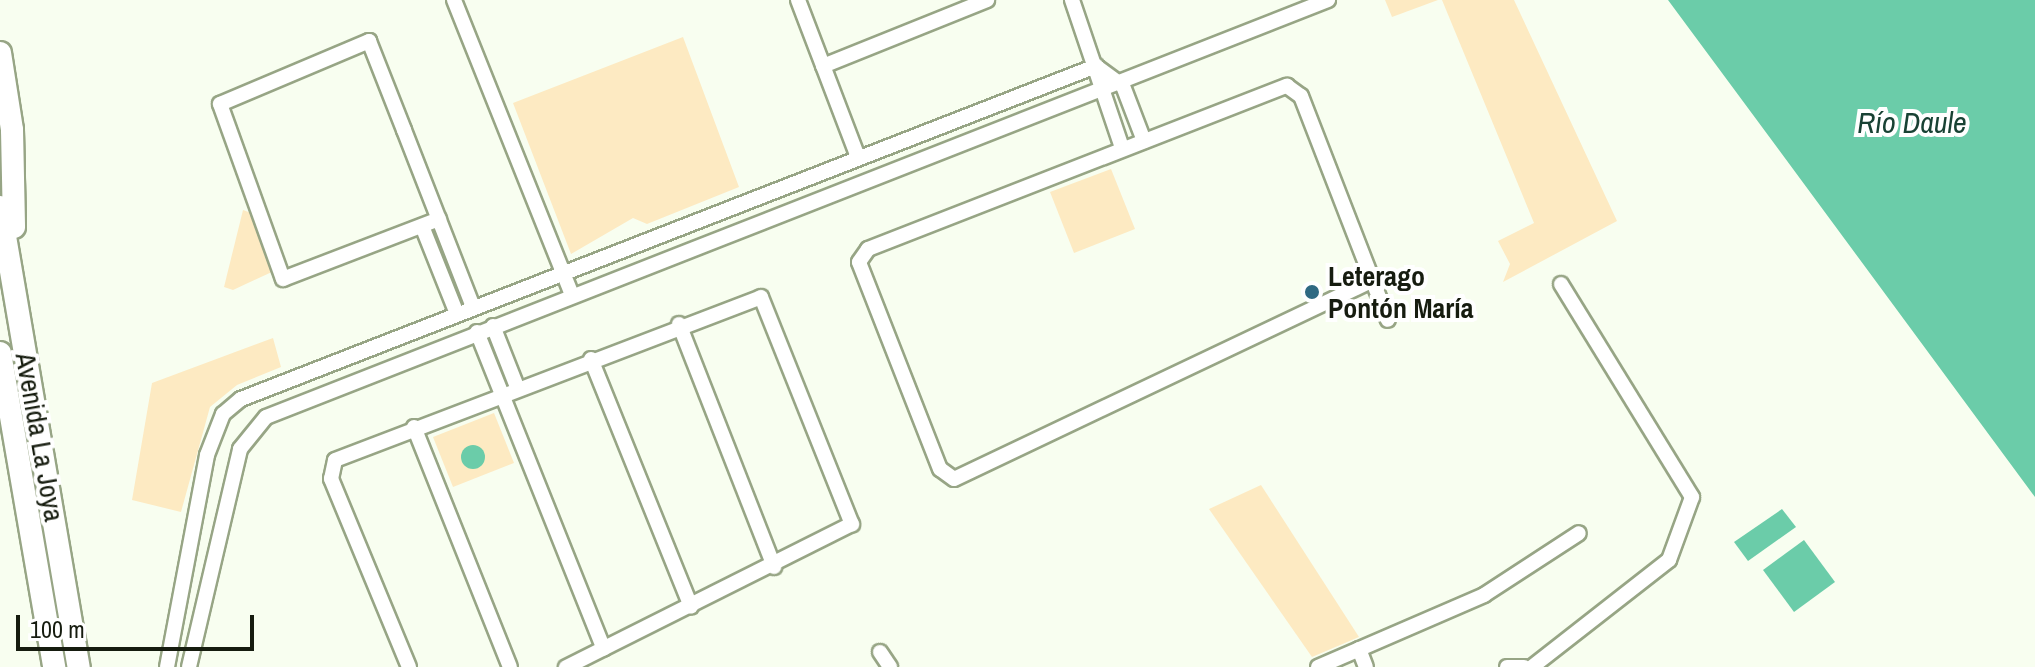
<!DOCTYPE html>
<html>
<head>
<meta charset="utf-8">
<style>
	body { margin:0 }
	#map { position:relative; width:2035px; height:667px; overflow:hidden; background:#f8fef0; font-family:"Archivo Narrow",sans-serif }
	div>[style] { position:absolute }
	.green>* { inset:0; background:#fdeac2 }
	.water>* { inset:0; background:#6bcca9 }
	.round { border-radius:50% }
	.roads { filter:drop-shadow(2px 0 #97a585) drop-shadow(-2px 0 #97a585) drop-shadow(0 2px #97a585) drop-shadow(0 -2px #97a585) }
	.street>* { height:14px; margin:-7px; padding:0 7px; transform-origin:7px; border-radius:7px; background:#fff }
	.primary>* { height:22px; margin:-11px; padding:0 11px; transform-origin:11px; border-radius:11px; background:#fff }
	.dots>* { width:22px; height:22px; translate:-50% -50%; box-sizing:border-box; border:4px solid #fff; border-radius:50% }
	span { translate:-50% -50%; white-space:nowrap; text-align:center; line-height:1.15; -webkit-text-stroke:8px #fff; paint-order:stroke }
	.poi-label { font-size:28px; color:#161c0f; font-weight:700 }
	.left { translate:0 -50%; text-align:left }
	.street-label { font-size:28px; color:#161c0f }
	.water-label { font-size:30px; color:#184234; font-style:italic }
	.scale { position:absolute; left:16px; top:615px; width:238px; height:36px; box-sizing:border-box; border:4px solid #161c0f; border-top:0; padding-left:10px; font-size:24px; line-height:28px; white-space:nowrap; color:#161c0f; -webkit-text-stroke:6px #fff; paint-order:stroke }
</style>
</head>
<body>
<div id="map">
	<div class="green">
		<div style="clip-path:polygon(1385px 0,1438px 0,1392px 17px)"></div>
		<div style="clip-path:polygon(1442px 0,1514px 0,1617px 221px,1503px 282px,1510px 264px,1498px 241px,1534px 223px)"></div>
		<div style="clip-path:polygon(683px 37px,739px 187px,647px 224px,633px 218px,571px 254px,513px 103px)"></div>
		<div style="clip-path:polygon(1111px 169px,1135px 229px,1074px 253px,1050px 192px)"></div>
		<div style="clip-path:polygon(243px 210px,251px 213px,274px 271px,233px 290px,224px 287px)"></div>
		<div style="clip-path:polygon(273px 338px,281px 367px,237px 385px,210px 407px,181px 512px,132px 500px,152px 383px)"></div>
		<div style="clip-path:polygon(494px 413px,514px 463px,453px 487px,433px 437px)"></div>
		<div style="clip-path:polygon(1261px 485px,1359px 637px,1312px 657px,1209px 509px)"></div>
	</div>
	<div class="water">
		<div style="clip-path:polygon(1668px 0,2035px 0,2035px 497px,1779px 150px)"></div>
		<div class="round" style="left:461px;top:445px;width:24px;height:24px"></div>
		<div style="clip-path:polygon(1782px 509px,1796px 527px,1748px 561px,1734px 542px)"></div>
		<div style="clip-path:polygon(1804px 540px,1835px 582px,1794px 612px,1763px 570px)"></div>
	</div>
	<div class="roads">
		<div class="street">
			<div style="left:454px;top:0;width:318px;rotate:68.2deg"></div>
			<div style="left:798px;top:0;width:168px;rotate:69.1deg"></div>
			<div style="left:1072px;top:0;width:156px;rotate:71.3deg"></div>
			<div style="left:823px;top:66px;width:177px;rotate:-21.9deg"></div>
			<div style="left:1097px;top:67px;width:32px;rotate:36deg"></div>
			<div style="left:1123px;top:86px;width:59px;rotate:69.1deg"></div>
			<div style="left:439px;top:219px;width:167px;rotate:159deg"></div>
			<div style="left:283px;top:279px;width:186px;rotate:-109.8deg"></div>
			<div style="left:220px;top:104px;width:162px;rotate:-22.9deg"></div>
			<div style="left:369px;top:41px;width:96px;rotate:68.5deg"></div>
			<div style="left:404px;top:130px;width:190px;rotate:68.7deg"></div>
			<div style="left:422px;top:226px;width:95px;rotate:68.3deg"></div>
			<div style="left:1369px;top:282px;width:459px;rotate:154.6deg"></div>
			<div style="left:954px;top:479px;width:17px;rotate:-144deg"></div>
			<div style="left:940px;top:469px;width:222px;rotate:-111.4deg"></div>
			<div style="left:859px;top:262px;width:16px;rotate:-55deg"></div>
			<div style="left:868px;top:249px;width:450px;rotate:-21.3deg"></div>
			<div style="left:1287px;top:86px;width:17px;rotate:36deg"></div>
			<div style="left:1301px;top:96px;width:240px;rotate:68.8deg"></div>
			<div style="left:679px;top:324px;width:261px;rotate:68.6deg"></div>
			<div style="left:493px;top:326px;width:66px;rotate:68.5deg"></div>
			<div style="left:477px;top:332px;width:341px;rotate:68.2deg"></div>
			<div style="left:591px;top:359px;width:267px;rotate:68deg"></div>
			<div style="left:414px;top:427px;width:258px;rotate:68.2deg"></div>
			<div style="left:1359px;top:649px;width:19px;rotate:69deg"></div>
			<div style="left:880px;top:652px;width:18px;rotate:56deg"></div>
			<div style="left:167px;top:667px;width:216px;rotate:-79.3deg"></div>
			<div style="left:207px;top:455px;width:44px;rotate:-68.7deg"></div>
			<div style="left:223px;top:414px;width:23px;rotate:-40deg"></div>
			<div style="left:241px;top:399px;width:918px;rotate:-21.28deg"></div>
			<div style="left:189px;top:667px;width:224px;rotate:-76.8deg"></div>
			<div style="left:240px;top:449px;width:41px;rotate:-50.9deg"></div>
			<div style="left:266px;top:417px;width:1141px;rotate:-21.44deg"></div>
			<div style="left:409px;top:667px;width:204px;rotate:-112.5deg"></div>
			<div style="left:331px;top:479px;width:19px;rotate:-78deg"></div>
			<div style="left:335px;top:460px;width:456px;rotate:-20.9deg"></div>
			<div style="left:761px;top:297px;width:245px;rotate:68.2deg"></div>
			<div style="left:852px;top:524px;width:320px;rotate:153.4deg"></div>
			<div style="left:1318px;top:667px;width:181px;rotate:-23.4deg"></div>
			<div style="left:1484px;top:595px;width:113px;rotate:-33.1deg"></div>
			<div style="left:1507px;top:667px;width:17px"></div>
			<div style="left:1532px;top:667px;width:174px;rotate:-38deg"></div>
			<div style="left:1669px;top:560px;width:67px;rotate:-69.9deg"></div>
			<div style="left:1692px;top:497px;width:250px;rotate:-121.6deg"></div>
		</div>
		<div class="primary">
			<div style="left:0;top:53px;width:78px;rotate:81.1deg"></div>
			<div style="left:12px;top:130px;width:97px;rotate:88.8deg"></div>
			<div style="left:0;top:207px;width:467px;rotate:80.3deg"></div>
			<div style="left:0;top:353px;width:319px;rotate:80.2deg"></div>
		</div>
	</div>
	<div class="dots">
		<div style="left:1312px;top:292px;background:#2f6982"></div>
	</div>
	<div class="poi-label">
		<span class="left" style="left:1328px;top:292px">Leterago<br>Pontón María</span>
	</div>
	<div class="street-label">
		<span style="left:40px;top:437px;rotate:80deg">Avenida La Joya</span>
	</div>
	<div class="water-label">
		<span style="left:1912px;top:122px">Río Daule</span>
	</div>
	<div class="scale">100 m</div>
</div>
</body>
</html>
